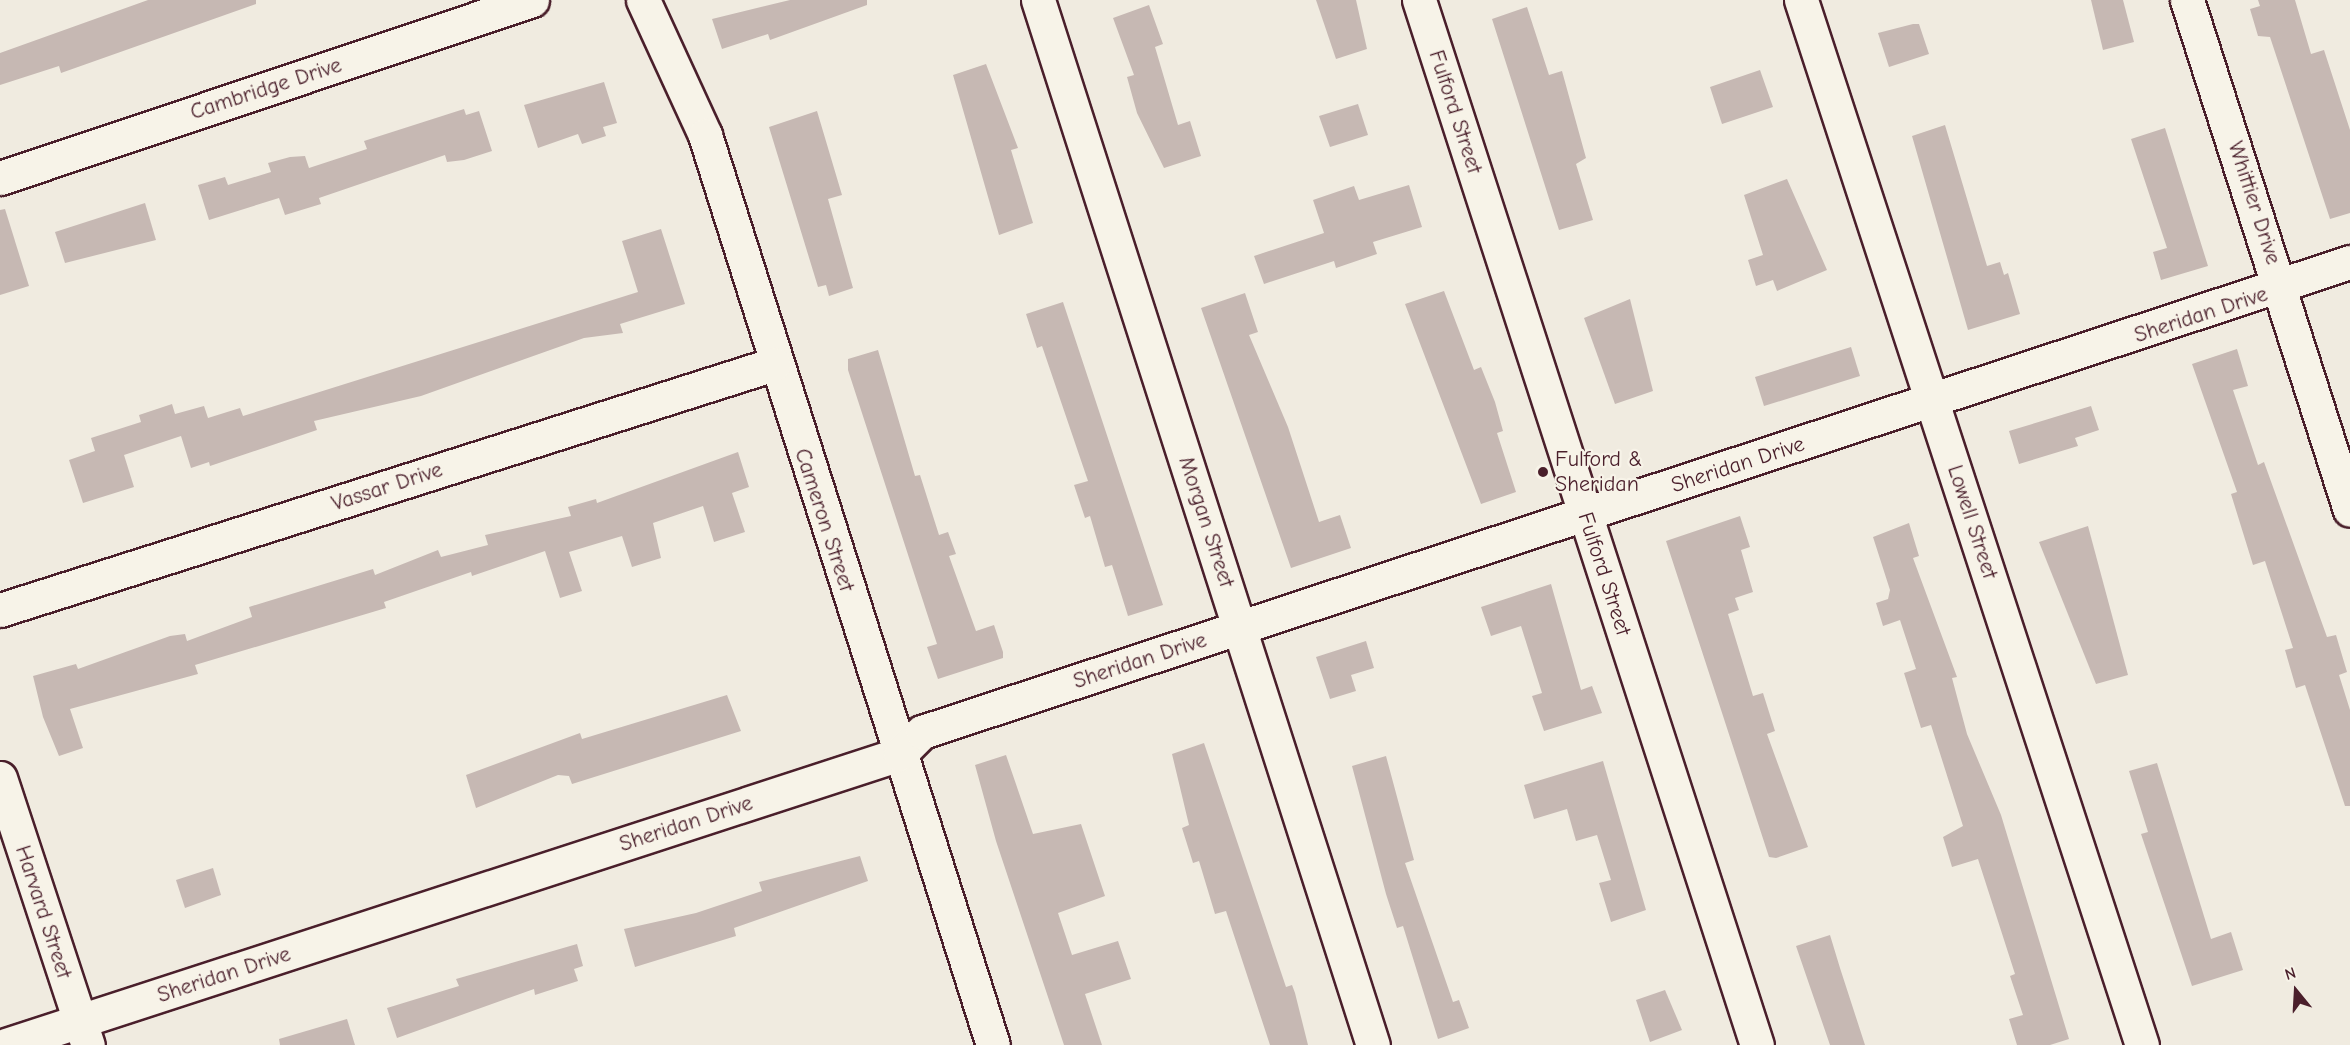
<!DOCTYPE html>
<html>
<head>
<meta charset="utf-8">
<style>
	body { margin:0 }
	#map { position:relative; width:2350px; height:1045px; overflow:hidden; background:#f0ebe0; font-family:"Comic Neue",sans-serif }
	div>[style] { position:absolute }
	.building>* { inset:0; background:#c6b8b3 }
	.roads { filter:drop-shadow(2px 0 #4a1f2b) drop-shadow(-2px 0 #4a1f2b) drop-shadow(0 2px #4a1f2b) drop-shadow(0 -2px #4a1f2b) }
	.minor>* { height:33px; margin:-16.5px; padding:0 16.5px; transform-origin:16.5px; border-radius:16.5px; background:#f7f3e8 }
	.dots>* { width:16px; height:16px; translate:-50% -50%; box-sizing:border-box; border:3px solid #f7f3e8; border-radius:50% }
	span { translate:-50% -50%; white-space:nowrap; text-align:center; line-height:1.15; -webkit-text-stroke:4.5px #f7f3e8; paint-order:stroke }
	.street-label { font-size:22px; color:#4a1f2b }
	.poi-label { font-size:22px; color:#4a1f2b }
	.left { translate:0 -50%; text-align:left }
	.north { position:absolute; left:2266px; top:961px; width:60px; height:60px; -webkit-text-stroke:4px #f7f3e8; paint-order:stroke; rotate:342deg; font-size:16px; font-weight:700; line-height:24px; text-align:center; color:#4a1f2b }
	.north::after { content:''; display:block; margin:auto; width:21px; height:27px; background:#4a1f2b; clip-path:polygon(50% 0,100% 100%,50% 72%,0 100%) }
</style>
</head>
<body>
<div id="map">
	<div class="building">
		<div style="clip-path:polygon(148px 0,256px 0,256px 4px,61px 73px,59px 66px,0 85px,0 53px)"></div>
		<div style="clip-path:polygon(790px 0,867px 0,867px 5px,770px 40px,768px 34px,722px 49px,712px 19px)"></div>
		<div style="clip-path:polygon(1316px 0,1356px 0,1367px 49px,1336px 59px)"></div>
		<div style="clip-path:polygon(2091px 0,2123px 0,2134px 42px,2103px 50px)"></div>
		<div style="clip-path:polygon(2258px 0,2295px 0,2311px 54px,2324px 50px,2350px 130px,2350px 213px,2330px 219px,2270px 37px,2258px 36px,2250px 9px,2260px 6px)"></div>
		<div style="clip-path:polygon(1149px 5px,1163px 44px,1155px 47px,1178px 125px,1190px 121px,1201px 156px,1164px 168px,1137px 113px,1127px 77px,1134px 75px,1113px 18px)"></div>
		<div style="clip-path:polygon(1527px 7px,1549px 75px,1562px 71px,1586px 158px,1576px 164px,1593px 220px,1559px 230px,1492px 19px)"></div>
		<div style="clip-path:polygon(1913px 24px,1919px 24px,1929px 54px,1889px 67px,1878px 33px)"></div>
		<div style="clip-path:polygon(986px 64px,1018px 148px,1011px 150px,1033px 223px,999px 235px,953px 75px)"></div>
		<div style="clip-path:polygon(1760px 70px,1773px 107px,1722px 124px,1710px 87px)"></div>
		<div style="clip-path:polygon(604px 82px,617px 123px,603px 127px,606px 136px,582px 144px,578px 134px,538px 148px,524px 105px)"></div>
		<div style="clip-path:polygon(1358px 104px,1368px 135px,1330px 147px,1319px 116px)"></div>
		<div style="clip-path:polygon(464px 109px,466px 115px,479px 111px,492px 151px,464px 160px,447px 162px,445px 155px,319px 198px,321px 204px,285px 215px,279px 198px,209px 220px,198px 185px,225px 177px,228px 185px,271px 172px,268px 163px,290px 157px,305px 156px,309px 168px,367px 149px,364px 141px)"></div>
		<div style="clip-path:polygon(817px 111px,842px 195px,828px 199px,853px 288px,829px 296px,826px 285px,818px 287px,769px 127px)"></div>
		<div style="clip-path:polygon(1945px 125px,1987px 266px,2000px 262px,2004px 275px,2008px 273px,2020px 314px,1968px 330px,1912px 136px)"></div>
		<div style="clip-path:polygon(2165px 128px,2208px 266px,2161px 280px,2153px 252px,2167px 248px,2131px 139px)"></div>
		<div style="clip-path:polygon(1787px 179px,1827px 270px,1777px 291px,1773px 280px,1756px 286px,1748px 260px,1763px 255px,1744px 195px)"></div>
		<div style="clip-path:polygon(1409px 185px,1422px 227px,1373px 242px,1377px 254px,1336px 268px,1334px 261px,1264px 284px,1254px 256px,1324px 233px,1313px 200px,1354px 186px,1359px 200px)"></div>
		<div style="clip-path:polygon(145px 203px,156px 240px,65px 263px,55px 232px)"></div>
		<div style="clip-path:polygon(5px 209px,29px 286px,0 295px,0 210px)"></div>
		<div style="clip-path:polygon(661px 229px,685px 304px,620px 324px,623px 333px,584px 338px,421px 396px,314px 421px,317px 430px,210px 466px,209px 462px,191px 468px,181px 436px,124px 455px,134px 487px,83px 503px,69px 460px,95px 451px,91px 438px,141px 422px,139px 415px,172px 404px,175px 414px,204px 406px,208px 418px,240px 408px,243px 416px,638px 292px,622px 241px)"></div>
		<div style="clip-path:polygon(1444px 291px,1474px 370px,1481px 367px,1495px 402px,1503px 431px,1497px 433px,1516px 492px,1481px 504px,1405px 304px)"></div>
		<div style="clip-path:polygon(1245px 293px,1258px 332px,1249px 335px,1288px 427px,1319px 522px,1340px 515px,1351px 548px,1291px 568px,1201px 308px)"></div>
		<div style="clip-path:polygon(1630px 299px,1653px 391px,1615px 404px,1584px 318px)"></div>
		<div style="clip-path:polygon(1063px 302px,1163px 605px,1128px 616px,1112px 565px,1105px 567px,1090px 516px,1085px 518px,1074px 485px,1088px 481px,1042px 346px,1037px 348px,1026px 314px)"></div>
		<div style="clip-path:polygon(1851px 347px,1860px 376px,1764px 406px,1755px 377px)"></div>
		<div style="clip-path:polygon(2237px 349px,2248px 386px,2233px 390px,2258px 465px,2264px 462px,2327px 637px,2336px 635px,2347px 672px,2339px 675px,2350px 710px,2350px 806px,2345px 806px,2305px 685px,2296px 688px,2285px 650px,2293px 648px,2265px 561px,2253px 565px,2231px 494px,2237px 492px,2192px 364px)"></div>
		<div style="clip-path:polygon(878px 350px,915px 476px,920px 475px,939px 535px,948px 532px,956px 554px,949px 556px,976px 631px,994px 625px,1003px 652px,1003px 658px,938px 679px,927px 647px,937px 644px,848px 370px,848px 359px)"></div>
		<div style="clip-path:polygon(2091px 406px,2099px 430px,2075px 438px,2078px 446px,2019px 464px,2009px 431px)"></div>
		<div style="clip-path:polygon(738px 452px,749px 487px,732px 493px,745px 532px,714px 542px,703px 506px,653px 523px,661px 558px,632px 567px,622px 536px,569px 552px,582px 591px,560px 598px,545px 551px,472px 576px,471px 572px,384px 602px,386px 608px,195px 665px,198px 674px,70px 709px,83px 748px,59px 756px,43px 717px,33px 676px,76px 664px,78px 669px,170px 636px,185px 634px,187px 641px,252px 617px,249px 607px,373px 569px,375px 575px,438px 550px,441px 557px,488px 545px,485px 535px,571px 516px,568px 507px,596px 499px,597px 503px)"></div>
		<div style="clip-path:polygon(1740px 516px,1750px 547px,1741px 550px,1753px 592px,1735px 598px,1739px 610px,1728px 614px,1753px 696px,1763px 693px,1775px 731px,1767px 734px,1808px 847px,1776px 858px,1769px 857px,1666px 541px)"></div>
		<div style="clip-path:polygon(1909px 523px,1919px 556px,1913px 558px,1957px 677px,1952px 678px,1967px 734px,2001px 815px,2069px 1039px,2050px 1045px,2017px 1045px,2009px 1019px,2023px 1015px,2010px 976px,2015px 974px,1978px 859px,1952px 867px,1943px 837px,1963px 826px,1931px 725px,1921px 728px,1904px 673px,1916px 669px,1900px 620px,1883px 626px,1876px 603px,1888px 599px,1890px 590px,1873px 537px)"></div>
		<div style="clip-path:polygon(2088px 526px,2128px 675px,2096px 684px,2039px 542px)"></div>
		<div style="clip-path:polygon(1551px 584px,1581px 690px,1592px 686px,1602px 713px,1544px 731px,1532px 696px,1542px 693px,1521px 626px,1491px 636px,1481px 607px)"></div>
		<div style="clip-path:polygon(1366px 641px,1374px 668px,1351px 675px,1356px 691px,1330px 699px,1316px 657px)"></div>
		<div style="clip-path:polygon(727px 695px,741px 731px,572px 784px,569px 776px,558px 775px,476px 808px,466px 775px,580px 733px,582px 739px)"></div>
		<div style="clip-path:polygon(1204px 743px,1286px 987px,1292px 985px,1295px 993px,1308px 1045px,1270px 1045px,1226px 911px,1215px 914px,1199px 861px,1193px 863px,1182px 828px,1189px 825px,1172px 754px)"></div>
		<div style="clip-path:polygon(1006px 755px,1033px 834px,1081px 824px,1105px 896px,1058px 913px,1072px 955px,1118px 941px,1131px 979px,1085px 994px,1102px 1045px,1064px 1045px,996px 841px,975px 765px)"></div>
		<div style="clip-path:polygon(1386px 756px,1414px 860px,1405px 863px,1453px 1002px,1459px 1000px,1469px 1028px,1438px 1039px,1403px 926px,1397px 928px,1386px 894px,1352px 766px)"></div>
		<div style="clip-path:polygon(1603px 761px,1646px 910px,1611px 922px,1599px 883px,1611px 880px,1597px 835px,1576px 841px,1567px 809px,1534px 819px,1524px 785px)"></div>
		<div style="clip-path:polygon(2157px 763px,2211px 939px,2231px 932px,2243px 970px,2192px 986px,2141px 834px,2148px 832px,2129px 771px)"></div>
		<div style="clip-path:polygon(860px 856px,868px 881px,734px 928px,736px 936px,635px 967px,624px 929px,696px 913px,762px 891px,759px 882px)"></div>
		<div style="clip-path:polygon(213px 868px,221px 895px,185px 908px,176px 880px)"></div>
		<div style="clip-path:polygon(1830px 935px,1840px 968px,1865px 1045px,1830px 1045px,1796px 946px)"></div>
		<div style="clip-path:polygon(577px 944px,583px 966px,574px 969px,578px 981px,535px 995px,534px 989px,397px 1038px,387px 1008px,459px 986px,456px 979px)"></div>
		<div style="clip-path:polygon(1665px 990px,1682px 1030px,1650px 1042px,1636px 1000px)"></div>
		<div style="clip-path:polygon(347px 1019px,355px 1045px,280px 1045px,279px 1039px)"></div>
	</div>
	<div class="roads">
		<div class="minor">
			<div style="left:643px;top:0;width:149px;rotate:65.3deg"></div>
			<div style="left:705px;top:135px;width:954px;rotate:72.44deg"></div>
			<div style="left:1038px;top:0;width:1097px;rotate:72.23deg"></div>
			<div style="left:1419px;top:0;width:1098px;rotate:72.08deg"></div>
			<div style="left:1801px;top:0;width:1099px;rotate:71.93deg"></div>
			<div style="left:2187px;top:0;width:535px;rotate:72.28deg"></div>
			<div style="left:0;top:178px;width:561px;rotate:-18.5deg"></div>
			<div style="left:0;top:610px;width:812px;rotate:-17.63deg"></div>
			<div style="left:0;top:778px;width:281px;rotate:71.8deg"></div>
			<div style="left:6px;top:1045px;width:940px;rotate:-18.03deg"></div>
			<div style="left:900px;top:754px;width:31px;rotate:-45deg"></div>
			<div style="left:922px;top:732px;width:1503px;rotate:-18.22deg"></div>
		</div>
	</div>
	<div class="dots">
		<div style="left:1543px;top:472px;background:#4a1f2b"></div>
	</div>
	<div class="street-label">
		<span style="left:266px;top:89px;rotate:-18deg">Cambridge Drive</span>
		<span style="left:1455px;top:112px;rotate:72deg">Fulford Street</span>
		<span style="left:2254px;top:203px;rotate:72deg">Whittier Drive</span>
		<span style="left:2201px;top:315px;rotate:-18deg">Sheridan Drive</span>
		<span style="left:1738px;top:465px;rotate:-18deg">Sheridan Drive</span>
		<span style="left:387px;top:487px;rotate:-18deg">Vassar Drive</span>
		<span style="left:824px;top:520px;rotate:72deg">Cameron Street</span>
		<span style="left:1206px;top:522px;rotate:72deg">Morgan Street</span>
		<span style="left:1972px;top:522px;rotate:72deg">Lowell Street</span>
		<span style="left:1604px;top:574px;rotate:72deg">Fulford Street</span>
		<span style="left:1140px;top:661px;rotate:-18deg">Sheridan Drive</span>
		<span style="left:686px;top:824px;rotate:-18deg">Sheridan Drive</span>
		<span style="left:43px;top:912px;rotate:72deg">Harvard Street</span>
		<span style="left:224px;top:975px;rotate:-18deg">Sheridan Drive</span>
	</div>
	<div class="poi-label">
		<span class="left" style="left:1555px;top:472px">Fulford &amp;<br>Sheridan</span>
	</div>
	<div class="north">N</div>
</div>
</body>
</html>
